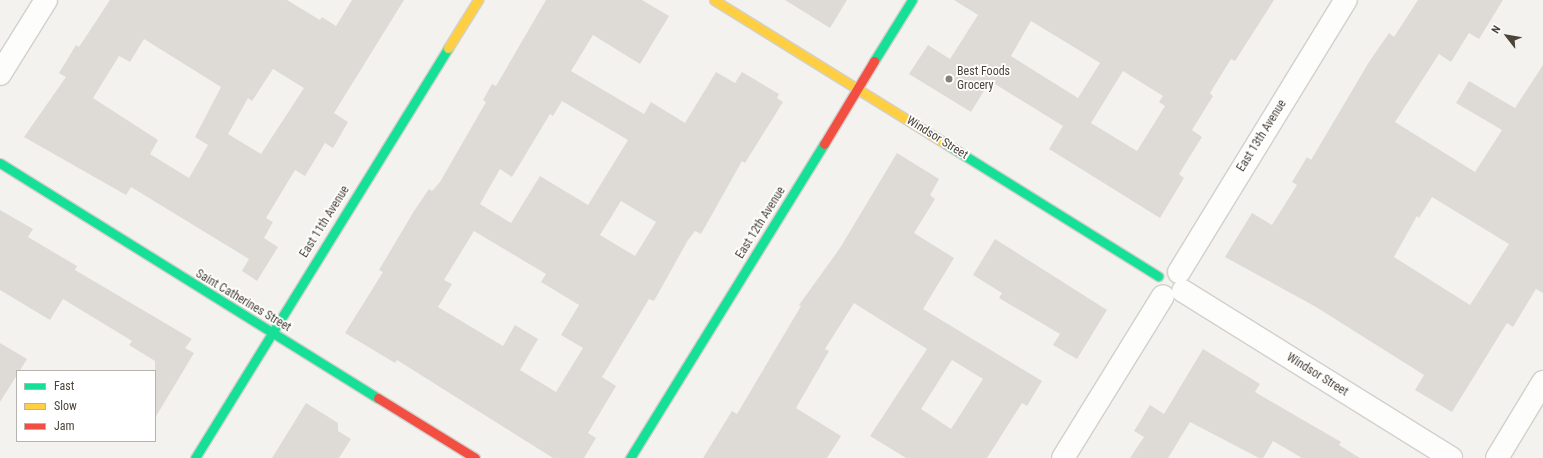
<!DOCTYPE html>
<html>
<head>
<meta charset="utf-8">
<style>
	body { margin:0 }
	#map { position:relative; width:1543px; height:458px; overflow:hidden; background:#f4f2ee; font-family:"Roboto Condensed",sans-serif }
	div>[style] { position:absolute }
	.building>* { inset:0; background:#dedbd6 }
	.roads { filter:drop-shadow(1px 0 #d2d0cb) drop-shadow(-1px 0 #d2d0cb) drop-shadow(0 1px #d2d0cb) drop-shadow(0 -1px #d2d0cb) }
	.street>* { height:22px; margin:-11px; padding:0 11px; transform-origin:11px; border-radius:11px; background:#fdfdfc }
	.fast>* { height:9px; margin:-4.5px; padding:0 4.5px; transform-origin:4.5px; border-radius:4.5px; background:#16e098 }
	.slow>* { height:9px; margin:-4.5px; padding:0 4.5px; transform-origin:4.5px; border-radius:4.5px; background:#ffcf43 }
	.jam>* { height:9px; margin:-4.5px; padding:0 4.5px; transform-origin:4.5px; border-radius:4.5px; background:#f24e42 }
	.dots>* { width:11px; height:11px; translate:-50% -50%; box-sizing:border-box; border:2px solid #fff; border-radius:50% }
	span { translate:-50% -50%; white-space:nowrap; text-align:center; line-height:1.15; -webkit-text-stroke:3.5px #fff; paint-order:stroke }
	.poi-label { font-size:12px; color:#4b4439 }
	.left { translate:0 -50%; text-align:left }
	.street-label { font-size:12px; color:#4b4439 }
	.legend { position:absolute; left:16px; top:370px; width:140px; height:72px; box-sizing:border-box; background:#fff; border:1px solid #b7b4b0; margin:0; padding:5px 7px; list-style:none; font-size:12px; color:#4b4439 }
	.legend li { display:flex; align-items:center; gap:8px; height:20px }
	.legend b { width:20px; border:1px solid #b7b4b0 }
	.north { position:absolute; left:1487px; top:16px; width:40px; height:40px; -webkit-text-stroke:3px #fff; paint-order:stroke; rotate:301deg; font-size:11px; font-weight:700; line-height:16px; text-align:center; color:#4b4439 }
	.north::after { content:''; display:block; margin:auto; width:14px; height:18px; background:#4b4439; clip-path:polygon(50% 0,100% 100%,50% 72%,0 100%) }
</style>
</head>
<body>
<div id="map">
	<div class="building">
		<div style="clip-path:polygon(evenodd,110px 0,287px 0,320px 20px,322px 17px,336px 26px,352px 0,404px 0,334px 113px,348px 122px,333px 148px,325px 143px,305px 176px,295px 170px,266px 218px,273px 222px,264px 238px,278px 247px,257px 281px,242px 271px,249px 259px,131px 187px,126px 195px,24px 137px,66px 77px,59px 73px,76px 45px,79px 47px,110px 0,144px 39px,221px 87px,195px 137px,208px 145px,189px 178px,150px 154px,158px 140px,93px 98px,119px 56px,130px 62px,144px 39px,110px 0,273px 69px,304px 88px,261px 154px,228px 134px,248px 98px,252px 101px,273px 69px)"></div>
		<div style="clip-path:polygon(evenodd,546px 0,642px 0,669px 16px,640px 64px,593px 35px,571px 71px,644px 114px,651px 102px,685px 123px,716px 72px,735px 83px,742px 72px,779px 94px,777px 98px,783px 102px,745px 163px,742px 161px,701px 234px,695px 231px,688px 240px,654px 301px,649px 299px,602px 377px,616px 386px,588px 433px,596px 438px,584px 458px,553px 458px,397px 360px,395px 363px,345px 333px,383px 272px,379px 270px,414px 211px,429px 189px,432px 191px,440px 182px,486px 102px,483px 100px,492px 84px,496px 86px,546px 0,562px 101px,628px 140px,588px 205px,540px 176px,511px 223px,480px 204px,500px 169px,512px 177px,550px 114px,553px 116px,562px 101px,546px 0,621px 201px,656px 222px,635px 256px,600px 235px,621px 201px,546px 0,474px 231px,546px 274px,541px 282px,579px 305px,561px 335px,583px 348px,556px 392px,520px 370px,538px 339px,515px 325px,503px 346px,438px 307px,452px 284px,444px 280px,474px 231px)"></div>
		<div style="clip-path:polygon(785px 0,847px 0,830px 28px)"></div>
		<div style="clip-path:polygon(evenodd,954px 0,1274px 0,1235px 61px,1231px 59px,1210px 93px,1213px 96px,1192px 130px,1202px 137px,1179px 174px,1184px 178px,1160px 218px,1049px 149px,1063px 126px,990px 81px,971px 112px,909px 74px,928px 45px,950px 59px,978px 15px,954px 0,1031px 21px,1100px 63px,1078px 98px,1011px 56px,1031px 21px,954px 0,1123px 71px,1163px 96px,1159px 102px,1165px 106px,1137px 151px,1091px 123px,1123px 71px)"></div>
		<div style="clip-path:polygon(evenodd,1418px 0,1503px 0,1479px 39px,1469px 33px,1451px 62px,1439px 54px,1395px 122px,1475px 172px,1502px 130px,1456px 103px,1469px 81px,1515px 108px,1543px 65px,1543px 293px,1536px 289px,1513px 327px,1507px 323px,1452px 412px,1415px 390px,1424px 375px,1316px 307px,1225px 257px,1252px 213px,1272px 225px,1297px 185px,1292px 182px,1307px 157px,1311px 160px,1369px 62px,1389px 33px,1394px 37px,1418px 0,1432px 197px,1509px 244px,1470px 305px,1394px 257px,1417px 216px,1419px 218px,1432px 197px)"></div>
		<div style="clip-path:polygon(evenodd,897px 153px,939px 179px,930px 195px,935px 199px,914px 233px,954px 258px,923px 309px,1042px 381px,1027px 406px,1022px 403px,987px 458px,906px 458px,870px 436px,927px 349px,854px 303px,825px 349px,829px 351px,796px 408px,841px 436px,827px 458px,703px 458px,732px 411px,737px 414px,801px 306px,799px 305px,840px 248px,897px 153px,952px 360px,983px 379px,951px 429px,921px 409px,952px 360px)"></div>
		<div style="clip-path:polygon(0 210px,33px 229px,28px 237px,77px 266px,75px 270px,192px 339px,185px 348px,194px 353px,155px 418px,155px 361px,129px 345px,132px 341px,63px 299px,50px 320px,0 290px)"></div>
		<div style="clip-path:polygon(995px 239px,1107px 310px,1077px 359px,1053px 345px,1060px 334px,999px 298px,1002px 293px,973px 275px)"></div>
		<div style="clip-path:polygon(0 343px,27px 359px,0 402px)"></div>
		<div style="clip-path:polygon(1203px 349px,1260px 384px,1255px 392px,1341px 442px,1339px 445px,1360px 458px,1302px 458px,1273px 441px,1263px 458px,1259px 458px,1190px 422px,1168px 458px,1130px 458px,1144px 437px,1134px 431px,1150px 405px,1164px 414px)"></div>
		<div style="clip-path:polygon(306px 403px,338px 423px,338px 431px,351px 439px,339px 458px,272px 458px)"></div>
	</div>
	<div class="roads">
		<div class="street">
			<div style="left:0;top:74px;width:87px;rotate:-58.1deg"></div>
			<div style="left:1179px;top:272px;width:319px;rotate:-58.5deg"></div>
			<div style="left:1183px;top:291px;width:316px;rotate:31.9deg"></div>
			<div style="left:1063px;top:458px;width:190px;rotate:-58.3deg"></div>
			<div style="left:1497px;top:458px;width:89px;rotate:-58.8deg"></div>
		</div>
		<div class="fast">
			<div style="left:874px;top:61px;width:72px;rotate:-58.1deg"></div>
			<div style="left:946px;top:144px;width:250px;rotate:31.9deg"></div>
			<div style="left:0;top:163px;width:445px;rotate:31.9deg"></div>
			<div style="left:195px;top:458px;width:482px;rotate:-58.3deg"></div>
			<div style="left:630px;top:458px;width:369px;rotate:-58.3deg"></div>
		</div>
		<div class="slow">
			<div style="left:714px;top:0;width:273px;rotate:31.8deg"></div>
			<div style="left:448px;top:48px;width:57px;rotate:-58deg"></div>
		</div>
		<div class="jam">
			<div style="left:824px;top:144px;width:97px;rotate:-58.9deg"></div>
			<div style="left:378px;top:398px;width:114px;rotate:31.7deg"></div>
		</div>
	</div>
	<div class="dots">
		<div style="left:949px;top:79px;background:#868178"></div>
	</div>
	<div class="poi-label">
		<span class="left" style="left:957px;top:79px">Best Foods<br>Grocery</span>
	</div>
	<div class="street-label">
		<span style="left:1262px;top:136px;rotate:-58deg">East 13th Avenue</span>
		<span style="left:937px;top:138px;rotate:32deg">Windsor Street</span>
		<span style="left:325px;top:222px;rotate:-58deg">East 11th Avenue</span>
		<span style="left:761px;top:223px;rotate:-58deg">East 12th Avenue</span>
		<span style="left:243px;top:301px;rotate:31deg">Saint Catherines Street</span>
		<span style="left:1317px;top:375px;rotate:32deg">Windsor Street</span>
	</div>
	<ul class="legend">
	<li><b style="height:5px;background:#16e098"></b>Fast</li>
	<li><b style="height:5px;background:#ffcf43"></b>Slow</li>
	<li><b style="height:5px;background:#f24e42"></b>Jam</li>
	</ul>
	<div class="north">N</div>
</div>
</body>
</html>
